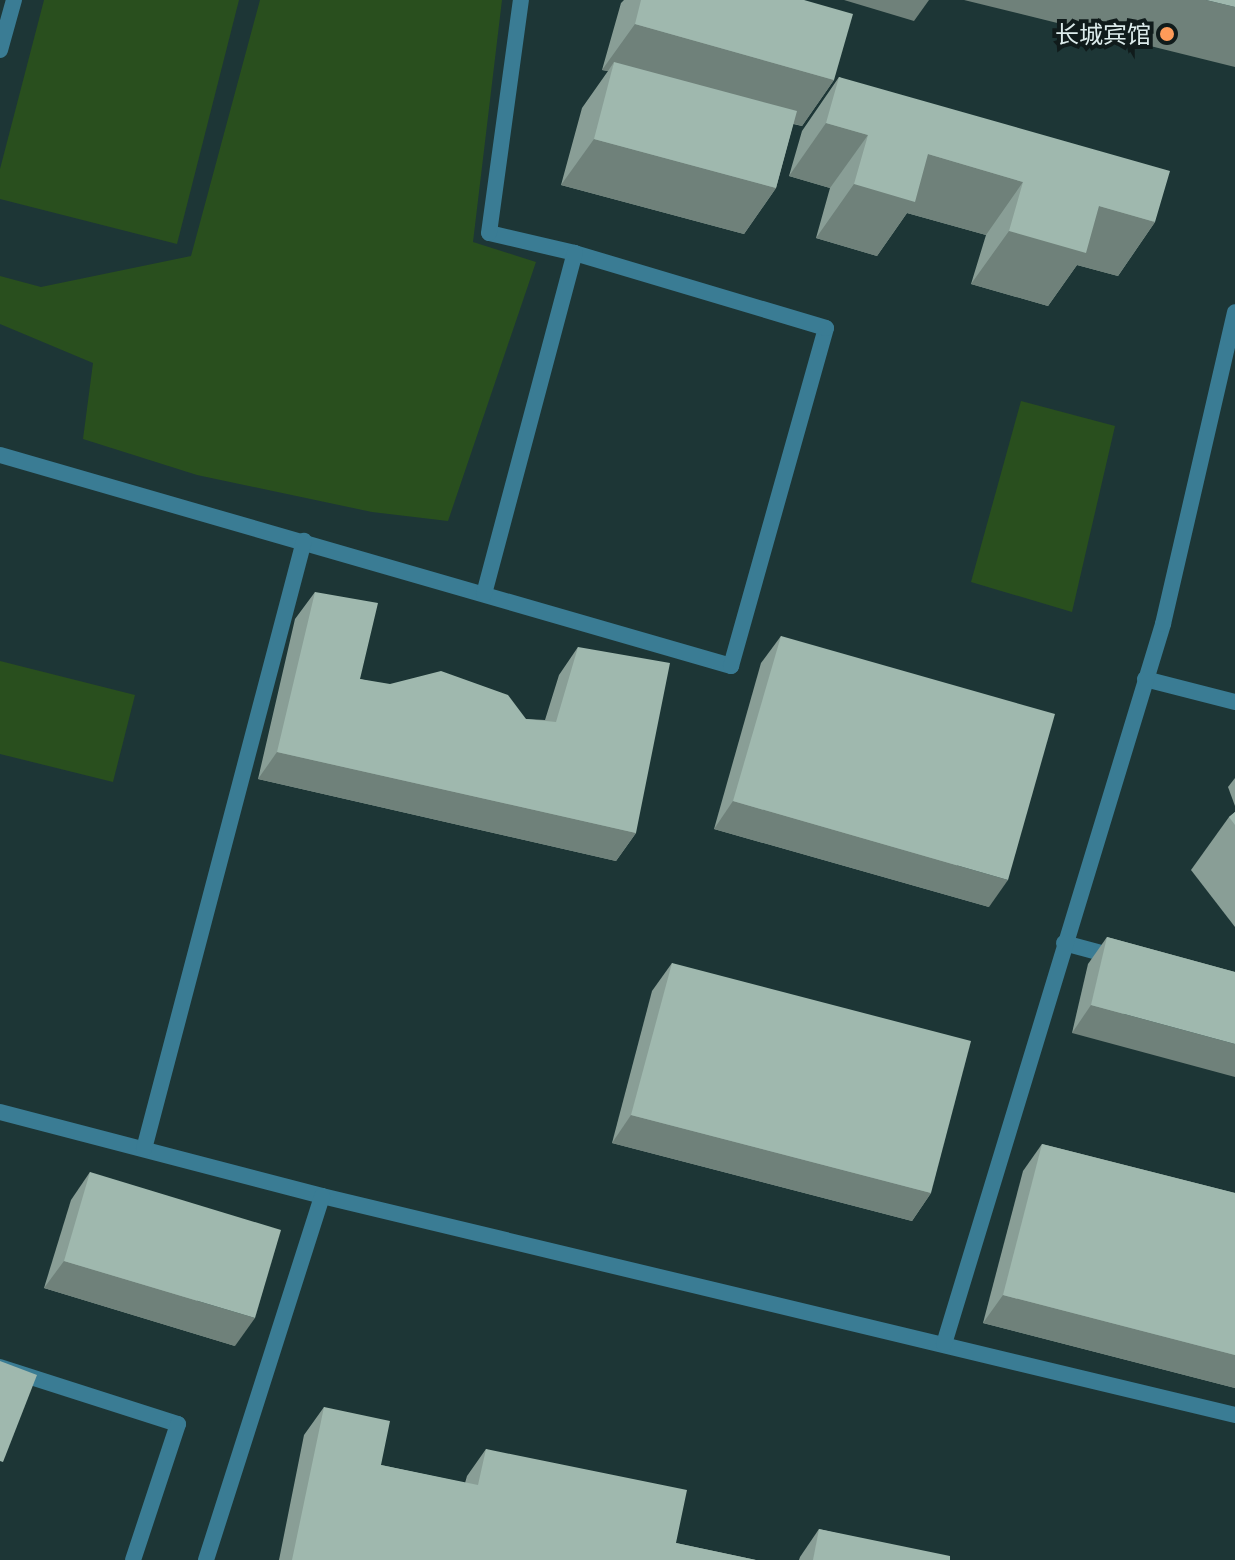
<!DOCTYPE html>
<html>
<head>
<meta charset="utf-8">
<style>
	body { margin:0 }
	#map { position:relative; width:1235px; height:1560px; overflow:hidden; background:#1d3636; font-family:Barlow,"Noto Sans SC",sans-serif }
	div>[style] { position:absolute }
	.green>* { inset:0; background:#294f1e }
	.lane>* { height:16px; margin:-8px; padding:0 8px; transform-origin:8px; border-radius:8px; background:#3a7c94 }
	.wall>* { inset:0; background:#899e96 }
	.shaded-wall>* { inset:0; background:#6f817a }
	.building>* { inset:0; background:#9fb8ae }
	.dots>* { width:22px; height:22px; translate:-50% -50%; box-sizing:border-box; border:4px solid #101b1b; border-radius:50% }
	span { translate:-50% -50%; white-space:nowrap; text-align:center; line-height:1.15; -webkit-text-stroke:8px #101b1b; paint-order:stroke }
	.poi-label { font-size:24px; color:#dcebeb }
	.right { translate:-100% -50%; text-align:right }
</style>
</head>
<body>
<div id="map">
	<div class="green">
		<div style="clip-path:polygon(44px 0,239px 0,177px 244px,0 199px,0 169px)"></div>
		<div style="clip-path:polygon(260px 0,502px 0,473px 242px,536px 262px,448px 521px,372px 512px,197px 475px,83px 439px,93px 363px,0 324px,0 276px,41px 287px,191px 256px)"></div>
		<div style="clip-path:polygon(1021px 401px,1115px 426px,1072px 612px,971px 582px)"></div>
		<div style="clip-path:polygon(0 661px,135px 695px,113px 782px,0 754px)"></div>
	</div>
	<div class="lane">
		<div style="left:0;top:50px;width:52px;rotate:-74.4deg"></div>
		<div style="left:0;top:455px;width:761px;rotate:16.1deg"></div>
		<div style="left:731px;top:666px;width:351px;rotate:-74.3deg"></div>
		<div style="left:826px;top:328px;width:262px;rotate:-163.4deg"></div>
		<div style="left:575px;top:253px;width:88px;rotate:-166.9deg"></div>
		<div style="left:489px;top:233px;width:235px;rotate:-82.2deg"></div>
		<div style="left:484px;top:594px;width:353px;rotate:-75.1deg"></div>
		<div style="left:1145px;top:679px;width:93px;rotate:14.3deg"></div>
		<div style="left:1064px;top:943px;width:54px;rotate:15.1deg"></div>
		<div style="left:0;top:1112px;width:333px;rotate:14.6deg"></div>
		<div style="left:322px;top:1196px;width:939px;rotate:13.49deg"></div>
		<div style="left:144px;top:1149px;width:629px;rotate:-75.26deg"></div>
		<div style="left:944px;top:1344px;width:753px;rotate:-73.08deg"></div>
		<div style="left:1163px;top:624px;width:320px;rotate:-77deg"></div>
		<div style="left:0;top:1367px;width:187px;rotate:17.8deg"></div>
		<div style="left:178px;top:1424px;width:143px;rotate:108.3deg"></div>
		<div style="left:206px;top:1560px;width:382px;rotate:-72.3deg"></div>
	</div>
	<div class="wall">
		<div style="clip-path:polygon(624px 0,804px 0,834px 80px,802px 126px,793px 124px,776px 188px,744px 234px,561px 185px,582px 108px,608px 71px,602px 70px,621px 3px)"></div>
		<div style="clip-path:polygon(839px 77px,1155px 222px,1118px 276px,1077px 265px,1048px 306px,971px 284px,986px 235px,907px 213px,877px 256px,816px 238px,830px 188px,789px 176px,802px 131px)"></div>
		<div style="clip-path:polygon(315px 592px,360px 679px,526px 719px,545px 720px,559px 675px,578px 647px,636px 833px,616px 861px,258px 779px,295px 619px)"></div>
		<div style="clip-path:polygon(781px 636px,989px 907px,714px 829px,761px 663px)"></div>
		<div style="clip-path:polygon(1235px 778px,1235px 806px,1228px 787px)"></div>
		<div style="clip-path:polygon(1235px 812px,1235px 927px,1191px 870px,1229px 817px)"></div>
		<div style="clip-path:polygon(1107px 937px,1235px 972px,1072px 1033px,1088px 964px)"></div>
		<div style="clip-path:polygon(672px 963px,931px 1193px,912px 1221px,612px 1143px,652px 991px)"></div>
		<div style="clip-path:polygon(1042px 1144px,1235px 1193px,1235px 1388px,983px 1323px,1023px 1171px)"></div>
		<div style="clip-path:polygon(90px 1172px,235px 1346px,44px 1288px,71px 1200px)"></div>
		<div style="clip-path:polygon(324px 1407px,381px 1465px,465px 1483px,467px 1476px,486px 1449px,676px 1543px,756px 1560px,279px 1560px,304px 1435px)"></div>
		<div style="clip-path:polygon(819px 1529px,950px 1560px,799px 1560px,800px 1557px)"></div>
	</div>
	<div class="shaded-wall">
		<div style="clip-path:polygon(844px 0,929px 0,914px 21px)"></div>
		<div style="clip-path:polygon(964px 0,1206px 0,1235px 7px,1235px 67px)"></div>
		<div style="clip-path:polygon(635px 24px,834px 80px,802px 126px,612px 72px,614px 62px,608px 71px,602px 70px)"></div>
		<div style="clip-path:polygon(826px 123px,868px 135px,830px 188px,789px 176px)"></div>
		<div style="clip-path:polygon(594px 139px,776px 188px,744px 234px,561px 185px)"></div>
		<div style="clip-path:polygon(928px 154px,1023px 182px,986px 235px,907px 213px,877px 256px,816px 238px,854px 184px)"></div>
		<div style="clip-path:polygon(1099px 206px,1155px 222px,1118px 276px,1077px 265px,1048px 306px,971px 284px,1009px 231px)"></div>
		<div style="clip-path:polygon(277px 752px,636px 833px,616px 861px,258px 779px)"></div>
		<div style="clip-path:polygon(733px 801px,1008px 880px,989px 907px,714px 829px)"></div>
		<div style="clip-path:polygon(1091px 1005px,1235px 1044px,1235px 1077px,1072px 1033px)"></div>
		<div style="clip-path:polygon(631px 1115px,931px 1193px,912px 1221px,612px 1143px)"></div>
		<div style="clip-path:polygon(64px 1261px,255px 1318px,235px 1346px,44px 1288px)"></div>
		<div style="clip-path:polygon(1003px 1295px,1235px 1355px,1235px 1388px,983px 1323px)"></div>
	</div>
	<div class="building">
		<div style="clip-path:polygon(641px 0,804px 0,853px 14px,834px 80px,635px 24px)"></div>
		<div style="clip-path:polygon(1206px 0,1235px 0,1235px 7px)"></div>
		<div style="clip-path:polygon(614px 62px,797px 111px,776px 188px,594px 139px)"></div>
		<div style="clip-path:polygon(839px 77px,1170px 171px,1155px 222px,1099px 206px,1086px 253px,1009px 231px,1023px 182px,928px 154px,915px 202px,854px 184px,868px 135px,826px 123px)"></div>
		<div style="clip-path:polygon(315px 592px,378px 603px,360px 679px,390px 684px,441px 671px,508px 695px,526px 719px,556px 722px,578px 647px,670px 663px,636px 833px,277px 752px)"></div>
		<div style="clip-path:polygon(781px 636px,1055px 714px,1008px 880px,733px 801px)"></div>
		<div style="clip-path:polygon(1235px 812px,1235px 825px,1229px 817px)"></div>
		<div style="clip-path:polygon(1107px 937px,1235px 972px,1235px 1044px,1091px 1005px)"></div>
		<div style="clip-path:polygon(672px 963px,971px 1041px,931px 1193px,631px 1115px)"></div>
		<div style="clip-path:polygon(1042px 1144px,1235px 1193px,1235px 1355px,1003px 1295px)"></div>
		<div style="clip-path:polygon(90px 1172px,281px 1230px,255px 1318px,64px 1261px)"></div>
		<div style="clip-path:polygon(0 1361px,37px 1375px,3px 1462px,0 1461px)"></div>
		<div style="clip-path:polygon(324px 1407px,390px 1421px,381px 1465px,478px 1485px,486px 1449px,687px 1490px,676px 1543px,756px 1560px,292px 1560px)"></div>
		<div style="clip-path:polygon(819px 1529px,950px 1556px,950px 1560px,813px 1560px)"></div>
	</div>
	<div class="dots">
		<div style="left:1167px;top:34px;background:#fe9b59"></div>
	</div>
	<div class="poi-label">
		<span class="right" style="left:1151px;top:34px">长城宾馆</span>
	</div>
</div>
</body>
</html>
